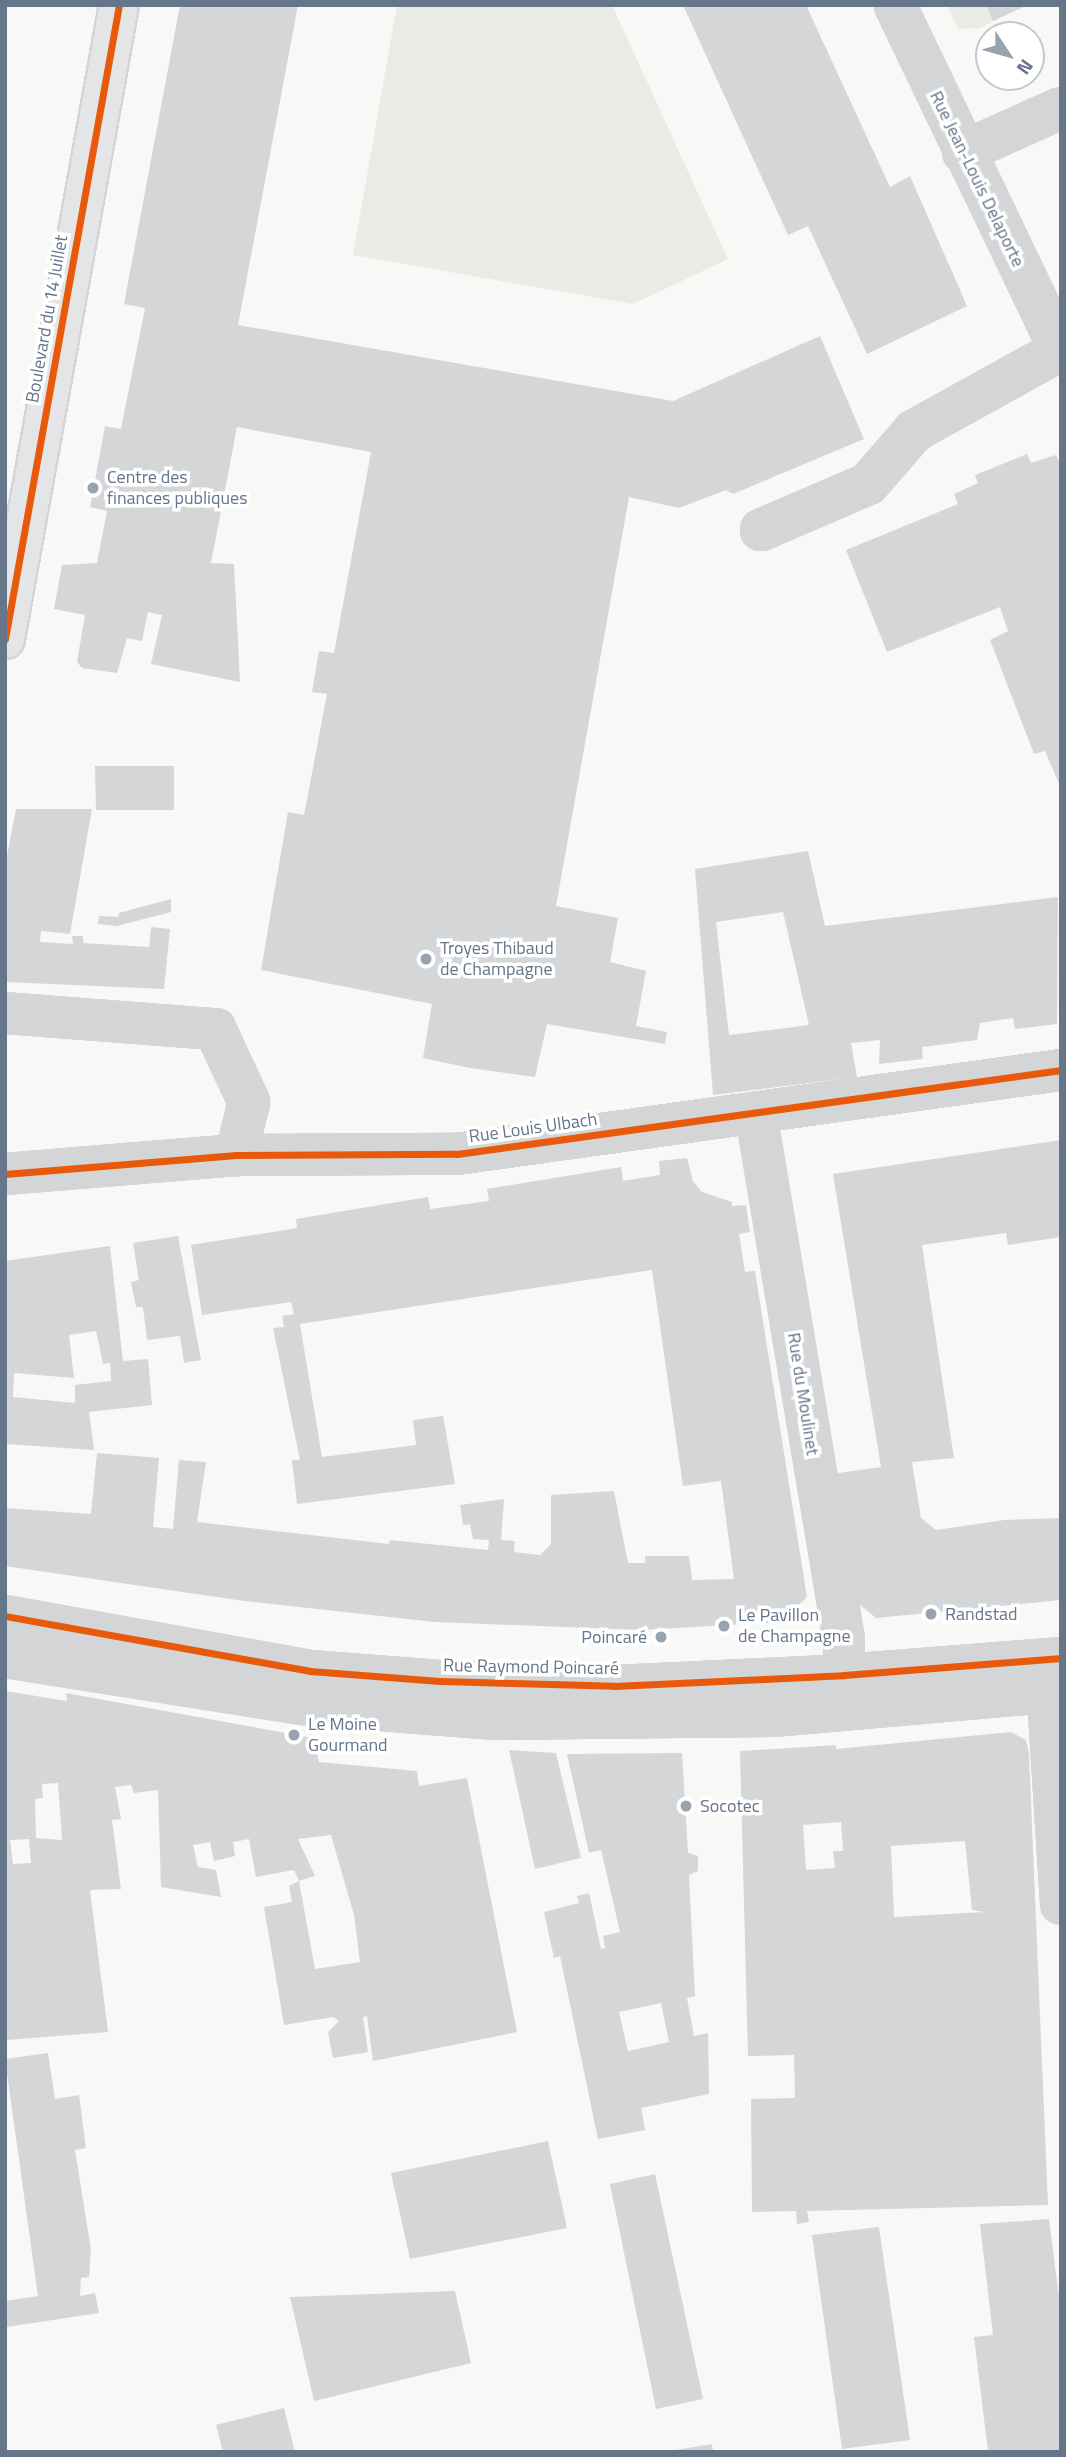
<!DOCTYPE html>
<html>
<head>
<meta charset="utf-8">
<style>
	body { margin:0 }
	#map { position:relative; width:1066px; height:2457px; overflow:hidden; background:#f8f8f7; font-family:"Titillium Web",sans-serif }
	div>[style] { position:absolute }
	.green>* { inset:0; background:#e8ece5 }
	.building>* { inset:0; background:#d5d6d7 }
	.roads { filter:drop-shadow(2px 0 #d4d5d6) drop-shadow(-2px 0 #d4d5d6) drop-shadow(0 2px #d4d5d6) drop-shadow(0 -2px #d4d5d6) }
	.minor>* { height:38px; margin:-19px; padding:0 19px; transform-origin:19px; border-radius:19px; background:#d4d5d6 }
	.major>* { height:38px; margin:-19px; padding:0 19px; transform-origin:19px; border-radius:19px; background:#e4e5e6 }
	.cycleway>* { height:7px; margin:-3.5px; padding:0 3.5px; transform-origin:3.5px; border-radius:3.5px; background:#e8590c }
	.dots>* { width:19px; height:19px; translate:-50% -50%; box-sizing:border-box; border:4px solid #fff; border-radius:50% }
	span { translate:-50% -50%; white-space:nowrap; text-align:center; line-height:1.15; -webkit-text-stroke:7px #fff; paint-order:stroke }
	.street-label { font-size:18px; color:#65758a }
	.poi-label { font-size:18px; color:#65758a }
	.left { translate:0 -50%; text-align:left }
	.right { translate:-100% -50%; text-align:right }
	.frame { position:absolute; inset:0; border:7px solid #65758a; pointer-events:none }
	.north { position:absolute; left:975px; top:21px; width:70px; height:70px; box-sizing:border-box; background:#fff; border:2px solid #c1c8d0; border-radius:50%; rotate:126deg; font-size:19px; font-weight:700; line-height:28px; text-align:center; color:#65758a }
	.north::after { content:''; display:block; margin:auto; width:24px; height:32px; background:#98a3b0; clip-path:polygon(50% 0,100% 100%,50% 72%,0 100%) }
</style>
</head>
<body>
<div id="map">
	<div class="green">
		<div style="clip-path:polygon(397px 5px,612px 5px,728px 259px,633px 304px,353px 255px)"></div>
		<div style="clip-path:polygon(947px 5px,986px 5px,993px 21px,981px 28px,958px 29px)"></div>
	</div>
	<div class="building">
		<div style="clip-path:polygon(180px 5px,298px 5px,238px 325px,673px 401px,820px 336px,864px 439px,733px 494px,726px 490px,679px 508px,629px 497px,556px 906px,618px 918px,610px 962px,646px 971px,636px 1026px,667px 1032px,665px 1044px,547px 1024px,535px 1077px,470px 1068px,423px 1058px,432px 1004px,261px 970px,288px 812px,304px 815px,327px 694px,312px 692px,319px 651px,334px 653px,371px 452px,237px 427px,211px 563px,234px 564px,240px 682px,151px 664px,162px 615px,148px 612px,142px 641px,127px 638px,117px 673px,82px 668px,77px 662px,85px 615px,54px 609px,62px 565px,97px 563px,107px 511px,90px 507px,105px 426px,121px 429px,145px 308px,124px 304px)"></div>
		<div style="clip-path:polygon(683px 5px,806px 5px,890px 187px,910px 176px,967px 306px,867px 354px,808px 226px,788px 235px)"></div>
		<div style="clip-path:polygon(986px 5px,1028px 5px,993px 21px)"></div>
		<div style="clip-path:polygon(1027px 454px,1031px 463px,1056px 455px,1061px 465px,1061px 788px,1045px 751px,1034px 754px,990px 640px,1008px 631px,1000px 607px,887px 652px,846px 550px,958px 504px,954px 494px,978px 483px,975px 475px)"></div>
		<div style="clip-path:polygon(95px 766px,174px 766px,174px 810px,96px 810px)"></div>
		<div style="clip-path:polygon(16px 809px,92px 809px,70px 934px,41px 931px,40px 942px,73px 944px,72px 936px,83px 936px,83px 943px,149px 947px,151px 927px,170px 929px,164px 989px,5px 982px,5px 867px)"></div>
		<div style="clip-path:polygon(evenodd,808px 851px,825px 926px,1058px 897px,1057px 1024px,1015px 1029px,1013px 1018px,980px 1023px,977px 1040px,922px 1047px,923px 1059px,879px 1064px,880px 1040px,851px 1043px,857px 1077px,713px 1095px,695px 869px,808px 851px,783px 912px,809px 1025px,729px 1035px,716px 922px,783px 912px)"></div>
		<div style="clip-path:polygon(171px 899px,171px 912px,117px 926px,98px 924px,99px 916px,118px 917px,119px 913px)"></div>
		<div style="clip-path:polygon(1061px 1140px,1061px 1237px,1008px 1245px,1006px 1233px,922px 1245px,954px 1458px,912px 1462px,921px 1518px,936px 1530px,1004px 1520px,1061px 1518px,1061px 1600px,876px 1618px,853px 1599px,832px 1474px,881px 1467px,833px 1174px)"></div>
		<div style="clip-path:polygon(687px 1158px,693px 1181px,702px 1192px,732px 1202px,732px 1206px,746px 1205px,750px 1232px,739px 1234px,745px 1272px,755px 1271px,807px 1597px,782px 1622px,641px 1630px,435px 1622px,244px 1601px,5px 1566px,5px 1508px,91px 1514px,97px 1453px,159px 1458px,153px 1527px,173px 1529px,179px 1460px,206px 1462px,197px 1522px,389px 1544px,390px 1540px,488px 1550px,489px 1540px,473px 1539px,470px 1524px,463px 1525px,460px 1505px,504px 1499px,501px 1540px,515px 1541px,514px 1552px,540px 1555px,551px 1544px,551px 1495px,614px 1491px,628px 1563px,645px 1563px,645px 1556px,689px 1556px,692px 1580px,734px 1579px,721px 1481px,683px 1486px,652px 1270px,300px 1324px,322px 1457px,416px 1445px,413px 1420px,443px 1416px,455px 1484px,297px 1504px,292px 1460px,300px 1460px,273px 1328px,284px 1327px,282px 1316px,294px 1314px,291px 1302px,202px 1315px,191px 1245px,297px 1228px,296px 1219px,428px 1197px,430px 1209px,489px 1201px,487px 1189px,621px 1167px,623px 1181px,660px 1175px,659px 1161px)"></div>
		<div style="clip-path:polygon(178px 1236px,201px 1360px,184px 1363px,180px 1336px,147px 1340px,143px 1307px,136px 1307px,131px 1282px,139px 1280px,133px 1243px)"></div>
		<div style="clip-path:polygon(evenodd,110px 1246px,123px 1361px,148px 1359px,152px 1405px,89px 1412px,94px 1450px,5px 1444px,5px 1261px,110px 1246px,96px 1331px,103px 1364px,110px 1363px,111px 1381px,75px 1385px,75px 1403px,13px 1397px,14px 1373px,74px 1378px,69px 1335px,96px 1331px)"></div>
		<div style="clip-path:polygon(evenodd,5px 1691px,67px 1701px,66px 1693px,313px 1738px,319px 1762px,417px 1771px,419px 1786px,467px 1778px,517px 2032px,373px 2061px,367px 2016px,363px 2017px,368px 2052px,333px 2058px,328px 2032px,339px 2021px,333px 2017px,284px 2025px,264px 1907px,292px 1902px,289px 1886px,299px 1881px,294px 1870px,256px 1877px,249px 1839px,233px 1842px,235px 1856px,214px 1861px,210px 1842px,193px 1845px,198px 1867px,216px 1870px,221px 1897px,161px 1887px,158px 1790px,134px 1793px,131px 1785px,115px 1787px,121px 1819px,112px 1820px,121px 1889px,90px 1890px,108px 2032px,6px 2040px,5px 1691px,58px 1783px,62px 1840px,36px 1838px,35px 1799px,43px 1798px,42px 1784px,58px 1783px,5px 1691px,331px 1835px,354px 1915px,360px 1962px,315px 1969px,299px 1881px,315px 1876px,298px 1839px,331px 1835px,5px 1691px,29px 1839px,31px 1863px,13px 1864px,10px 1840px,29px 1839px)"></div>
		<div style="clip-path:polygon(evenodd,1011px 1732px,1026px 1740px,1029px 1754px,1048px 2205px,807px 2211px,809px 2222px,797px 2224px,796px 2211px,752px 2212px,751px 2099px,795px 2098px,794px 2055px,748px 2056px,740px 1751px,836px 1745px,836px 1749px,1011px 1732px,841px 1822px,843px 1851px,833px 1851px,835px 1868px,806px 1870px,803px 1825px,841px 1822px,1011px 1732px,965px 1841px,972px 1910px,984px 1912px,894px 1917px,891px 1846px,965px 1841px)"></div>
		<div style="clip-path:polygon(509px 1750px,556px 1753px,581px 1858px,535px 1869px)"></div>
		<div style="clip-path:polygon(evenodd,682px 1753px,688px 1853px,698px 1856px,698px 1871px,689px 1875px,695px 1996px,687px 1998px,694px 2036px,708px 2033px,709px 2094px,641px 2108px,645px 2130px,598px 2139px,560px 1956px,554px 1958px,544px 1912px,579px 1903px,577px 1896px,589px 1893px,601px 1949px,605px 1948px,603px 1936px,620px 1932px,601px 1850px,589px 1853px,567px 1754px,682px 1753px,661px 2003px,669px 2042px,628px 2051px,619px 2012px,661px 2003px)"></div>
		<div style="clip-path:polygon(48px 2053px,55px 2099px,79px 2095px,86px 2148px,75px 2150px,91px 2250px,89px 2277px,81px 2278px,80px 2296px,95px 2293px,99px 2313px,6px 2327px,5px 2301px,38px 2296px,5px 2059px)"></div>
		<div style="clip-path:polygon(548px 2141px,567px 2228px,410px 2259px,391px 2173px)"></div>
		<div style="clip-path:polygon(655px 2174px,703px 2399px,656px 2409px,610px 2184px)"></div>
		<div style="clip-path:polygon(1049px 2219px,1061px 2313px,1061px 2452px,988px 2452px,974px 2337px,993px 2335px,980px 2224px)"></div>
		<div style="clip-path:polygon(879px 2227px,910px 2440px,842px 2449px,812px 2235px)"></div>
		<div style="clip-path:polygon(455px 2291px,471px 2363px,314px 2401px,290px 2297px)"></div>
		<div style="clip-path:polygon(284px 2408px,295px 2452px,223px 2452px,216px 2425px)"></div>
		<div style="clip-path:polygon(712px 2444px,713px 2452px,676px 2452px,676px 2450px)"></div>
	</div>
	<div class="roads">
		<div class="minor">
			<div style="left:895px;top:5px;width:385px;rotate:64.4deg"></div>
			<div style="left:963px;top:152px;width:107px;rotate:-24.2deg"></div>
			<div style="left:761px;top:530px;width:116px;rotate:-23.3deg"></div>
			<div style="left:868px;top:484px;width:70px;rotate:-49deg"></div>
			<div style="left:914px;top:431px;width:167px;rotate:-29deg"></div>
			<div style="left:5px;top:1013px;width:211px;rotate:4.4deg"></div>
			<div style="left:215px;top:1029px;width:81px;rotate:65deg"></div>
			<div style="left:249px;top:1102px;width:55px;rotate:103.8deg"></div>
			<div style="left:756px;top:1114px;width:533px;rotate:80.5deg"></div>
			<div style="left:844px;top:1640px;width:35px;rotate:90deg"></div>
			<div style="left:5px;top:1174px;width:232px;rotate:-4.7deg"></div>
			<div style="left:236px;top:1155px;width:221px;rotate:-0.3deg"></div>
			<div style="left:457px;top:1154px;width:610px;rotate:-7.92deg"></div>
			<div style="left:5px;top:1616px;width:310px;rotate:10.2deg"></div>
			<div style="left:310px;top:1671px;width:130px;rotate:4.4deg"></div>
			<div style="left:440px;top:1681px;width:174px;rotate:1.6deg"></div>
			<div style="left:614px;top:1686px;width:230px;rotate:-2.7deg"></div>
			<div style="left:844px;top:1675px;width:218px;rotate:-4.5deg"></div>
			<div style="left:5px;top:1657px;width:302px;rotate:9deg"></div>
			<div style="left:303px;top:1704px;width:193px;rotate:4.5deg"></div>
			<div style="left:495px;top:1719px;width:278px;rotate:-0.6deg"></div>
			<div style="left:773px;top:1716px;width:289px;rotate:-5deg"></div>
			<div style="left:1046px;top:1665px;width:239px;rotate:86.4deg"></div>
		</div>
		<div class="major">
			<div style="left:5px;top:639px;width:644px;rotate:-79.81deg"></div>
		</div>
	</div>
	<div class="cycleway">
		<div style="left:5px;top:639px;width:644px;rotate:-79.81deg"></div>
		<div style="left:5px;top:1174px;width:232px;rotate:-4.7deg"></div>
		<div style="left:236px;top:1155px;width:221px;rotate:-0.3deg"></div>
		<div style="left:457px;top:1154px;width:610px;rotate:-7.92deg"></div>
		<div style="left:5px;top:1616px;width:310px;rotate:10.2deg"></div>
		<div style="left:310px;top:1671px;width:130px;rotate:4.4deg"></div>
		<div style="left:440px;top:1681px;width:174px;rotate:1.6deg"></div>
		<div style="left:614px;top:1686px;width:230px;rotate:-2.7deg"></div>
		<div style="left:844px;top:1675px;width:218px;rotate:-4.5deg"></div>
	</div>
	<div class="dots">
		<div style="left:93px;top:488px;background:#98a3b0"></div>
		<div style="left:426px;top:959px;background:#98a3b0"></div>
		<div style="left:931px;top:1614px;background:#98a3b0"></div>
		<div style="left:724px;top:1626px;background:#98a3b0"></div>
		<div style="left:661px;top:1637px;background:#98a3b0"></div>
		<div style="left:294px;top:1735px;background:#98a3b0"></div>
		<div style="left:686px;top:1806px;background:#98a3b0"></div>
	</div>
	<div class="street-label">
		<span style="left:977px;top:179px;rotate:64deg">Rue Jean-Louis Delaporte</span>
		<span style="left:47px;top:319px;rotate:-80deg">Boulevard du 14 Juillet</span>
		<span style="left:533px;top:1128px;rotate:-8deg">Rue Louis Ulbach</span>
		<span style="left:803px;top:1394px;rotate:81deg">Rue du Moulinet</span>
		<span style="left:531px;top:1667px;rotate:1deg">Rue Raymond Poincaré</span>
	</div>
	<div class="poi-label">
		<span class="left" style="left:107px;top:488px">Centre des<br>finances publiques</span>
		<span class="left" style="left:440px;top:959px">Troyes Thibaud<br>de Champagne</span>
		<span class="left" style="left:945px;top:1614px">Randstad</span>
		<span class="left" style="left:738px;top:1626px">Le Pavillon<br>de Champagne</span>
		<span class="right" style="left:647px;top:1637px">Poincaré</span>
		<span class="left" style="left:308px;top:1735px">Le Moine<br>Gourmand</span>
		<span class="left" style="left:700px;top:1806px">Socotec</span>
	</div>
	<div class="frame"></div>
	<div class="north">N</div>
</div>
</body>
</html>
